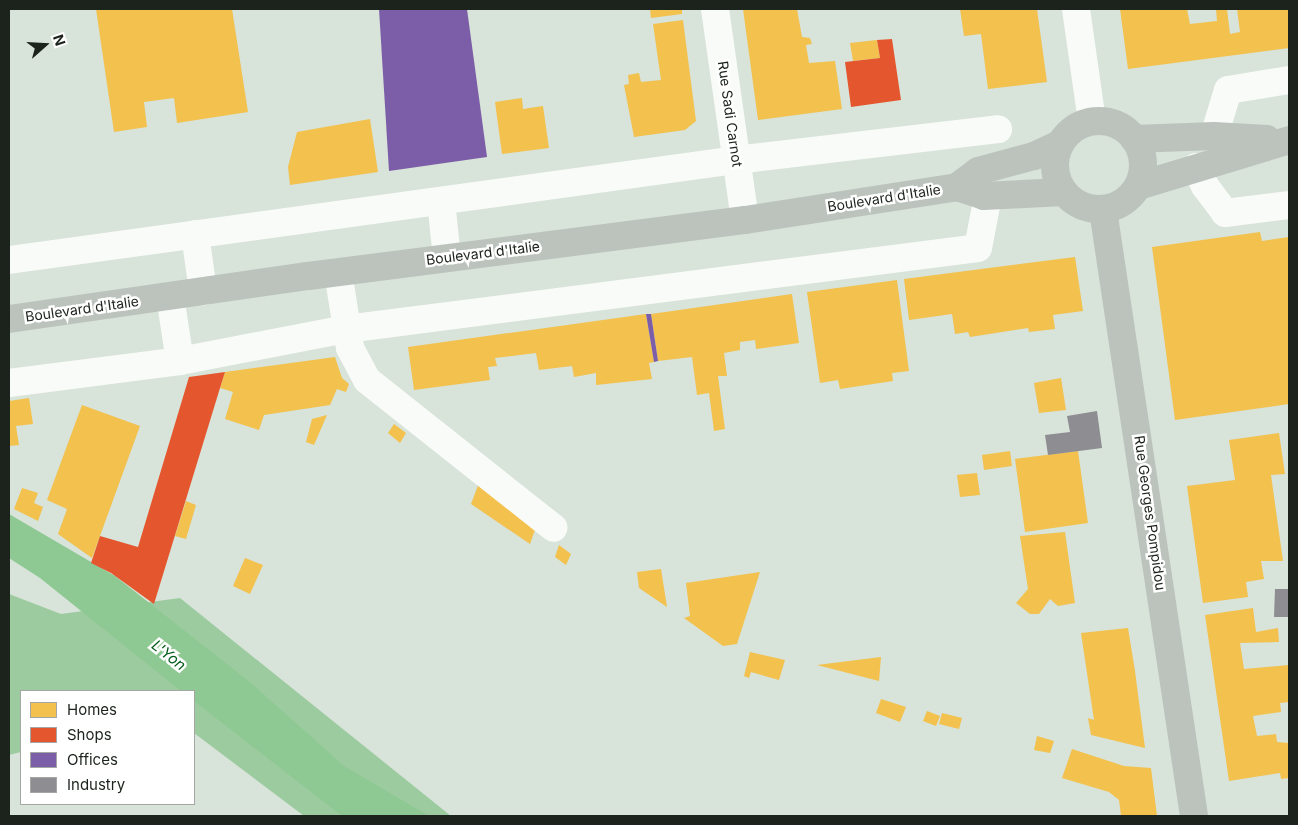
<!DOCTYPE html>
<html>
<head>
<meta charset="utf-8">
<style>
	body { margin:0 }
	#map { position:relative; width:1298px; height:825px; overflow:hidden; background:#d8e3d9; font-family:Inter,sans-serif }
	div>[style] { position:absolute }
	.forest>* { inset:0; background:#9ccba0 }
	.water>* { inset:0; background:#8ec892 }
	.homes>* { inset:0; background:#f2c14e }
	.shops>* { inset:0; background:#e4572e }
	.offices>* { inset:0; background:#7b5ea7 }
	.industry>* { inset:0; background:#8d8d92 }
	.minor>* { height:28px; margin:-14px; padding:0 14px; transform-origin:14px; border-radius:14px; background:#f9fbf9 }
	.major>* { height:28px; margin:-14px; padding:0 14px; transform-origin:14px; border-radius:14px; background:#bcc3bd }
	.major>.ring { margin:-14px; padding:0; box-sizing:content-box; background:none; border:28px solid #bcc3bd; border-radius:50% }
	span { translate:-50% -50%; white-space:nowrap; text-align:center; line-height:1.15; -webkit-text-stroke:5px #fff; paint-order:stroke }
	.street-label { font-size:14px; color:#1c231c }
	.water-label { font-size:15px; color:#025c19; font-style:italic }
	.frame { position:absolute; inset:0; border:10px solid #1c231c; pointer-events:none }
	.legend { position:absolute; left:20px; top:690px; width:175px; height:115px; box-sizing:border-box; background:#fff; border:1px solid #a4a7a4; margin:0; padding:6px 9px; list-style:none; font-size:15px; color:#1c231c }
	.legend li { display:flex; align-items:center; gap:10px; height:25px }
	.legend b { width:25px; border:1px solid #a4a7a4 }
	.north { position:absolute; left:20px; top:20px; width:50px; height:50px; -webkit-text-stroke:4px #fff; paint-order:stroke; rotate:71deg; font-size:14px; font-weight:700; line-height:20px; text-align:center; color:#1c231c }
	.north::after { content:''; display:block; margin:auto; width:18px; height:22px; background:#1c231c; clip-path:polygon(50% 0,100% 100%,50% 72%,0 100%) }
</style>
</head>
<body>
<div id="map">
	<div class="forest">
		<div style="clip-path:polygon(9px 594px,61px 614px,180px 598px,451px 816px,304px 816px,194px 733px,194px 691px,21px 691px,21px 752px,9px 755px)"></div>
	</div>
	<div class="water">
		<div style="clip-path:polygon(9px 514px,115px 576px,251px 683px,344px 766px,429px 816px,342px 816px,194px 701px,194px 691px,181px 691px,40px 578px,9px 558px)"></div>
	</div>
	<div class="homes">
		<div style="clip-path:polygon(96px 9px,232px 9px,248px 112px,177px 123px,174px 98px,144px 102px,147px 127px,114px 132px)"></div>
		<div style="clip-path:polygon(650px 9px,682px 9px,682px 14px,651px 18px)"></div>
		<div style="clip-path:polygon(743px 9px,797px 9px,802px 37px,810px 38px,812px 44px,806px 45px,809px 63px,835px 61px,842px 109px,758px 120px)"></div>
		<div style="clip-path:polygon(960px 9px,1037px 9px,1047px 82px,988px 89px,981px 34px,964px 36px)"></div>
		<div style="clip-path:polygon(1120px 9px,1187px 9px,1190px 24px,1217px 21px,1216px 9px,1227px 9px,1230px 34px,1240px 32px,1237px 9px,1289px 9px,1289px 48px,1128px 69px)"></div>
		<div style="clip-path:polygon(683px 20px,696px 121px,685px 130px,634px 137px,624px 85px,629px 84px,628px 75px,639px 73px,641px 82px,661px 80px,653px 24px)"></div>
		<div style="clip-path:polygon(877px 40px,880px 58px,853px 61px,850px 43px)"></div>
		<div style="clip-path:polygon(522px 98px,523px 109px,543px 106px,549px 148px,502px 154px,495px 102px)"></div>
		<div style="clip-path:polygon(370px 119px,378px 172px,290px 185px,288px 167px,297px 132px)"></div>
		<div style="clip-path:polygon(1260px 232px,1262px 241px,1289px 237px,1289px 404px,1175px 420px,1152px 247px)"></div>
		<div style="clip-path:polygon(1075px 257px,1083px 311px,1053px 315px,1055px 329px,1029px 332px,1028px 328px,970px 337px,968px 332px,955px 334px,952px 314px,909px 320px,904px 279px)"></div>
		<div style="clip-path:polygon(897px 280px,909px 371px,892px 373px,893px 381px,840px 389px,838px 380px,820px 383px,807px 292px)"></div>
		<div style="clip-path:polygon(792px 294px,799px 343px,756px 349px,755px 340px,740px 342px,740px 350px,724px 353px,727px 376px,718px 376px,725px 429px,714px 431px,709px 393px,697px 395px,692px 357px,658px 361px,651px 314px)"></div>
		<div style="clip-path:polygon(646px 314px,654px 362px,649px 363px,652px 379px,596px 385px,596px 373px,574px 377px,572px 366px,539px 370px,536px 353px,495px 358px,497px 366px,488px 367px,490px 380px,414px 390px,408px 347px)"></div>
		<div style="clip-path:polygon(335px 357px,342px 378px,349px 384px,346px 392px,337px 389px,330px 405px,264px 415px,259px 430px,225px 419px,233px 392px,220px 388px,225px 372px)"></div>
		<div style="clip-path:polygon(1061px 378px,1066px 410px,1039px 413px,1034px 383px)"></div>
		<div style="clip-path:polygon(29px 398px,33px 424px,16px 426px,19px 445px,9px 446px,9px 401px)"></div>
		<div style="clip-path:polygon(82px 405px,140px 426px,92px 558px,58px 534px,67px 509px,47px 500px)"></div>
		<div style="clip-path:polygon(327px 415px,314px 445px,306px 442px,312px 419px)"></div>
		<div style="clip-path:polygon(394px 424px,406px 433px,400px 443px,388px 433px)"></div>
		<div style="clip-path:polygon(1279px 433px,1285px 474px,1271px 475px,1283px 561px,1261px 561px,1264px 579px,1246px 582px,1248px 597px,1203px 603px,1187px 486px,1235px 480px,1229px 440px)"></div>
		<div style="clip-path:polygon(1010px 451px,1012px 466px,984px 470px,982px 455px)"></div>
		<div style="clip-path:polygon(1078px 451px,1088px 523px,1025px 532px,1015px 459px)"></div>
		<div style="clip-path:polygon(977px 473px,980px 495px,960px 497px,957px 475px)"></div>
		<div style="clip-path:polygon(479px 483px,536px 527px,530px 544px,471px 504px)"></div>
		<div style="clip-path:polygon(22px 488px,38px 493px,34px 503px,43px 507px,38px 521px,14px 509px)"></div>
		<div style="clip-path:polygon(186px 501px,196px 505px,186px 539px,175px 536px)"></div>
		<div style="clip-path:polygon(1065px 532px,1075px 603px,1058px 606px,1050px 599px,1039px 614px,1030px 614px,1016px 603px,1028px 589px,1020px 536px)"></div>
		<div style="clip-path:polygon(559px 545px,571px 554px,566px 565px,555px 557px)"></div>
		<div style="clip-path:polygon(245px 558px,263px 565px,250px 594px,233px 586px)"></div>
		<div style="clip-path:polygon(661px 569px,667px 607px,639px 588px,637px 572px)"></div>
		<div style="clip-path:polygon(760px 572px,737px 644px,723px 646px,684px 618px,690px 616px,686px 583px)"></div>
		<div style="clip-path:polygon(1253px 608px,1256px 632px,1278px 628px,1279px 642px,1240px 643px,1244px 669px,1289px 665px,1289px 702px,1280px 703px,1281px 712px,1253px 716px,1257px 736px,1276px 734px,1277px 742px,1289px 743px,1289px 778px,1281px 779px,1280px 773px,1229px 781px,1205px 615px)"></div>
		<div style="clip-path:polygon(1128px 628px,1135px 671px,1145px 748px,1091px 735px,1088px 718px,1094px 720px,1081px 633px)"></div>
		<div style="clip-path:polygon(750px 652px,785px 660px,779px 680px,751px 672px,749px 678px,744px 676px)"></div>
		<div style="clip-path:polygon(881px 657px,879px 681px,817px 665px)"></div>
		<div style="clip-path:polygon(881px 699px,906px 707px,900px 722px,876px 713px)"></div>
		<div style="clip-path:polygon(927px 711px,940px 716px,936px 726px,923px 721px)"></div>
		<div style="clip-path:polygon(942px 713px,962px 718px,959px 729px,939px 724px)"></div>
		<div style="clip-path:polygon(1037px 736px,1054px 741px,1050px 753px,1034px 750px)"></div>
		<div style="clip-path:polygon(1072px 749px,1124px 766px,1151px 768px,1157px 816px,1121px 816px,1119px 800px,1109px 792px,1062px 778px)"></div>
	</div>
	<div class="shops">
		<div style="clip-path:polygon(892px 39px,901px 100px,851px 107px,845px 62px,880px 58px,877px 40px)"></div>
		<div style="clip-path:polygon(225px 372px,220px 388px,154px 604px,111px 573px,91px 563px,100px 536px,138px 547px,189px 377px)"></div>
	</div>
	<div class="offices">
		<div style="clip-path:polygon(379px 9px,467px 9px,487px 157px,389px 171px)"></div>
		<div style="clip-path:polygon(646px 314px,651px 314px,658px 361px,654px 362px)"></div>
	</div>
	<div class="industry">
		<div style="clip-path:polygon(1097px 411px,1102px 448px,1048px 455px,1045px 435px,1070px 432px,1067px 416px)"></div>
		<div style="clip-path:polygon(1275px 589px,1289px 589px,1289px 617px,1274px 617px)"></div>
	</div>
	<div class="minor">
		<div style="left:715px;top:9px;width:213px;rotate:81.9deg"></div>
		<div style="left:1076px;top:9px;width:113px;rotate:81.9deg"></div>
		<div style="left:1214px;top:136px;width:48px;rotate:-73.1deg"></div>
		<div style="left:1228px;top:90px;width:62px;rotate:-9.3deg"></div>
		<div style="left:1196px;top:167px;width:21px;rotate:65deg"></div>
		<div style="left:1205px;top:186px;width:34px;rotate:53deg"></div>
		<div style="left:1225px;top:213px;width:64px;rotate:-7.1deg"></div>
		<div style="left:441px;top:201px;width:57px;rotate:84deg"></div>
		<div style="left:195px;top:234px;width:58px;rotate:82deg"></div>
		<div style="left:9px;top:260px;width:734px;rotate:-7.83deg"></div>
		<div style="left:736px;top:160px;width:264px;rotate:-6.7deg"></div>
		<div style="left:338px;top:272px;width:77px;rotate:81deg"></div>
		<div style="left:350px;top:348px;width:36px;rotate:62deg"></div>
		<div style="left:367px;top:380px;width:238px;rotate:38.4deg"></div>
		<div style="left:170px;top:296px;width:66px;rotate:81.3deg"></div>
		<div style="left:9px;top:383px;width:172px;rotate:-7.3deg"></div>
		<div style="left:180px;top:361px;width:169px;rotate:-10.9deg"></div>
		<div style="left:346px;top:329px;width:637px;rotate:-7.3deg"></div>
		<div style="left:978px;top:248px;width:53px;rotate:-79.1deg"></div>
	</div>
	<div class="major">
		<div class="ring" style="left:1055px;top:121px;width:60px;height:60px"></div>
		<div style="left:1134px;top:139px;width:80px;rotate:-2.1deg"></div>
		<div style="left:1214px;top:136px;width:53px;rotate:3.2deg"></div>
		<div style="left:1138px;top:186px;width:158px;rotate:-16.9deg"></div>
		<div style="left:957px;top:187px;width:26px;rotate:-37deg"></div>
		<div style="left:978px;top:171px;width:58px;rotate:-15deg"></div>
		<div style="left:1034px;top:156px;width:29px;rotate:-25deg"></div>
		<div style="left:1103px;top:210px;width:613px;rotate:81.46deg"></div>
		<div style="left:9px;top:319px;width:302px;rotate:-8.2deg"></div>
		<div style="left:308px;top:276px;width:441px;rotate:-7.3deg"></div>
		<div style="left:745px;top:220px;width:215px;rotate:-8.8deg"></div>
		<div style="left:957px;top:187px;width:28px;rotate:18deg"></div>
		<div style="left:984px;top:196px;width:80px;rotate:-2.9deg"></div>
	</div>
	<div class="street-label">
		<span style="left:730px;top:114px;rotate:82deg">Rue Sadi Carnot</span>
		<span style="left:884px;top:198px;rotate:-9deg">Boulevard d'Italie</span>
		<span style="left:483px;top:253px;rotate:-7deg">Boulevard d'Italie</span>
		<span style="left:82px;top:309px;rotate:-8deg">Boulevard d'Italie</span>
		<span style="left:1150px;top:513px;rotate:82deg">Rue Georges Pompidou</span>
	</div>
	<div class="water-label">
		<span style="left:169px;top:655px;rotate:38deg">L'Yon</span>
	</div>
	<div class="frame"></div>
	<ul class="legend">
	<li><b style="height:14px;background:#f2c14e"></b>Homes</li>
	<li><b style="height:14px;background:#e4572e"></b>Shops</li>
	<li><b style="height:14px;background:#7b5ea7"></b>Offices</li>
	<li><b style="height:14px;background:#8d8d92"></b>Industry</li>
	</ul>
	<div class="north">N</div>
</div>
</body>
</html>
